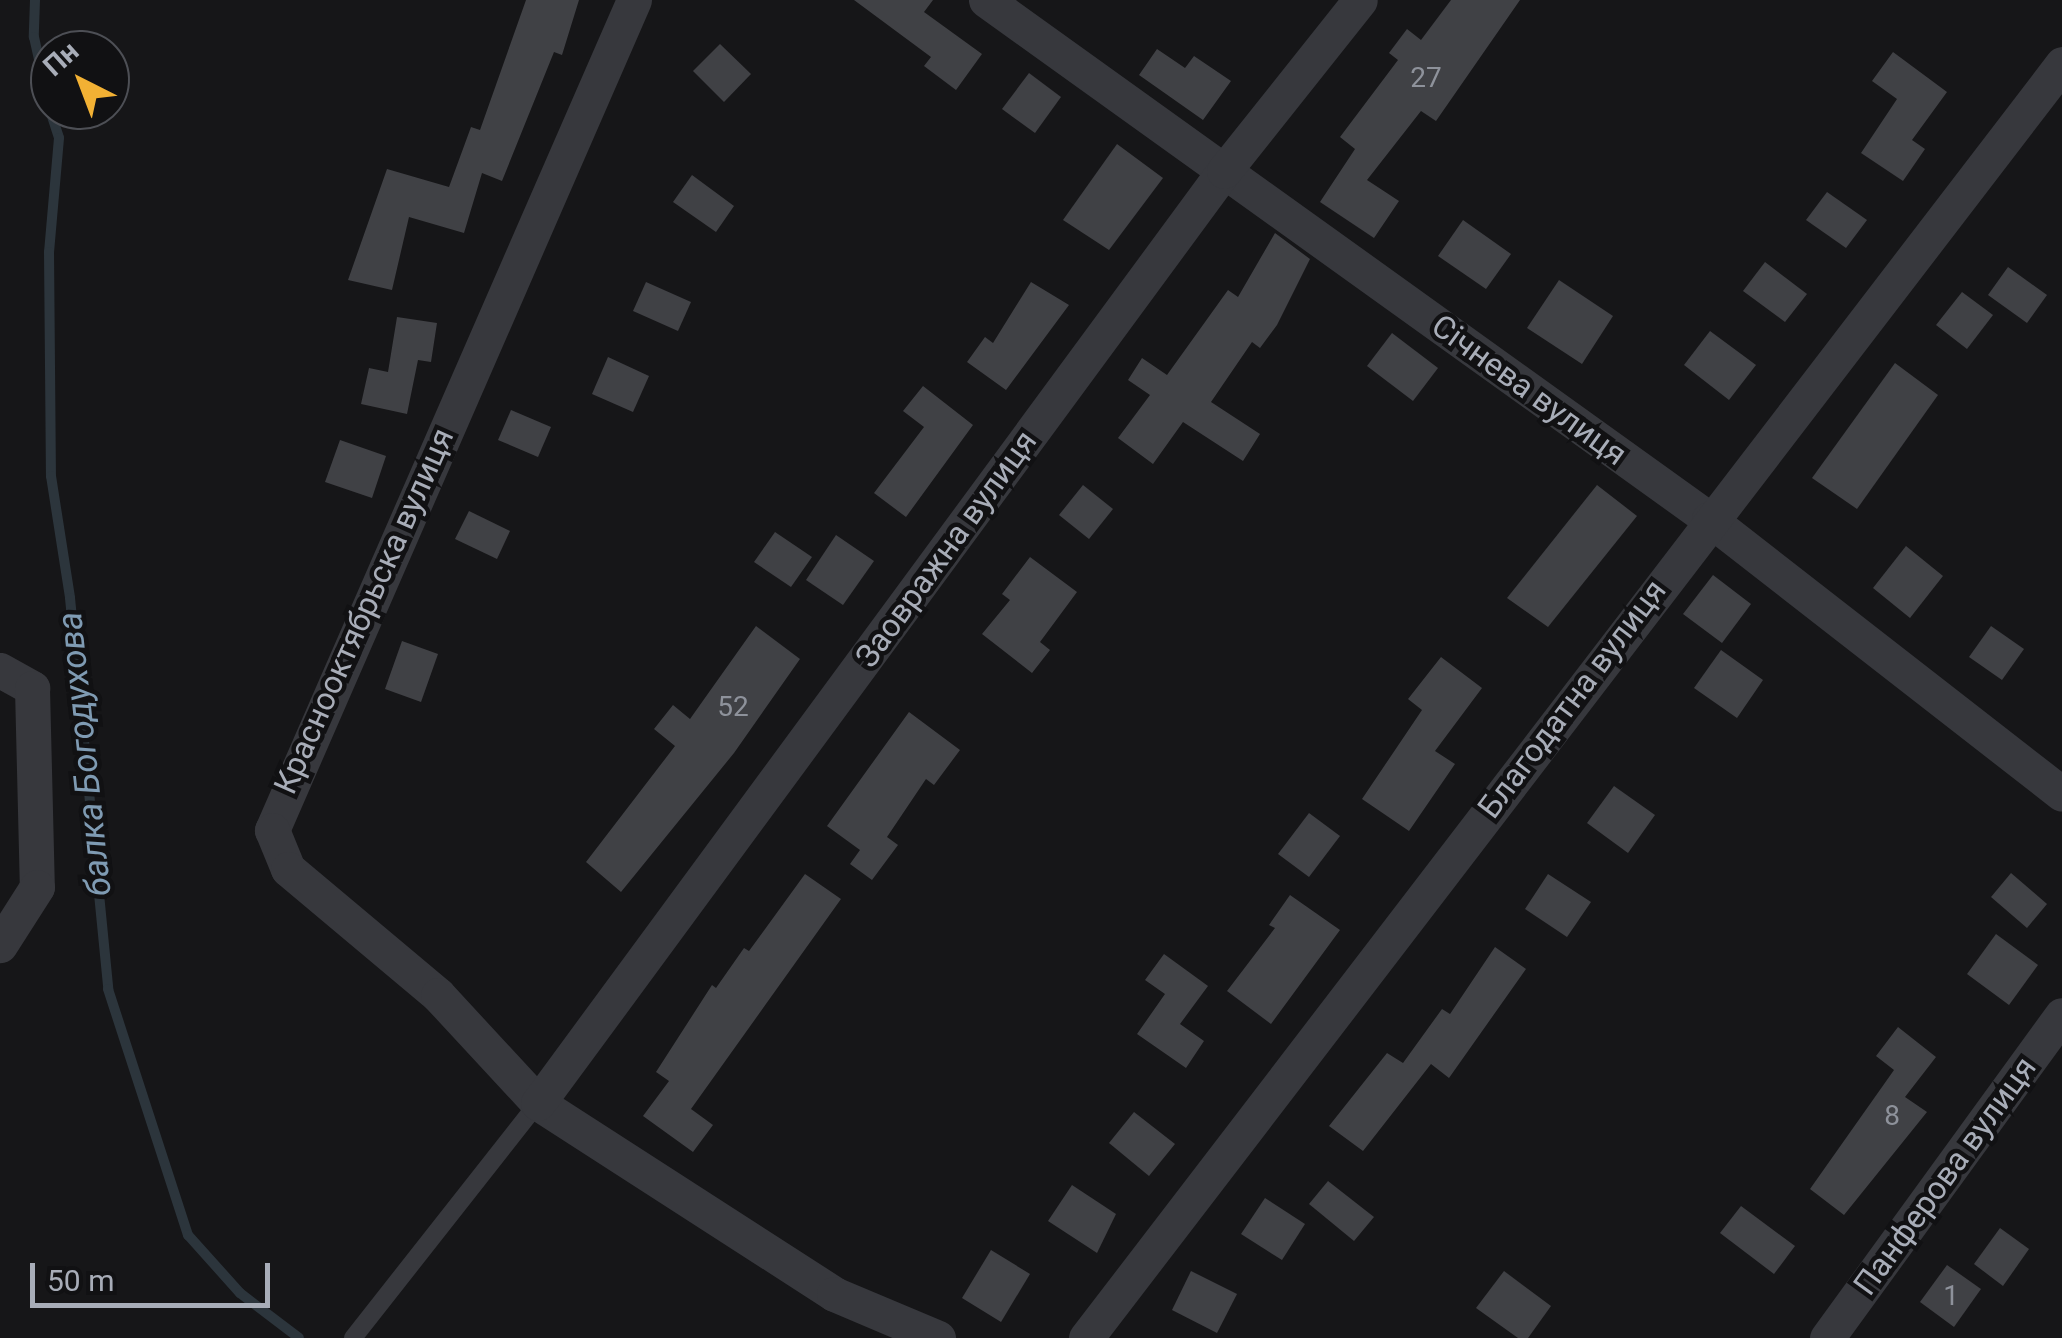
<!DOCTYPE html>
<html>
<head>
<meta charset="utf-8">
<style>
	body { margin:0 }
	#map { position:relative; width:2062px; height:1338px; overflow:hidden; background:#161618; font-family:Roboto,sans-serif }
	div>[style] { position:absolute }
	.stream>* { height:10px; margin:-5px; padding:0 5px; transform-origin:5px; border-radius:5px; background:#2c353c }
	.building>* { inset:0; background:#404145 }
	.lane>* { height:18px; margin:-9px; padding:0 9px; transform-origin:9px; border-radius:9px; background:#37383d }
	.street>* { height:35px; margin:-17.5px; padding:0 17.5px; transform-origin:17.5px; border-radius:17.5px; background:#37383d }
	span { translate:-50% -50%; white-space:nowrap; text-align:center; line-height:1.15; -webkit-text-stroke:9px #111113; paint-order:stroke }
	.number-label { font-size:28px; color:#8e929b }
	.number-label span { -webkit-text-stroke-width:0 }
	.street-label { font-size:32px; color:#a8adb8 }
	.water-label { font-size:35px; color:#7f9bb3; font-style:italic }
	.north { position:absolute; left:30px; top:30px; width:100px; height:100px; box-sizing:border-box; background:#111113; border:2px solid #4d4f55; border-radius:50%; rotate:318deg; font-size:28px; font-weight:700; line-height:40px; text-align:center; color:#a8adb8 }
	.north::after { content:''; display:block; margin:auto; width:35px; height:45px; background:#f2b134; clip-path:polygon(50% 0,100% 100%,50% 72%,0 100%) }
	.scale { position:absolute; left:30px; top:1263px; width:240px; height:45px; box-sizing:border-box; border:5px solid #a8adb8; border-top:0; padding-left:12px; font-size:30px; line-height:35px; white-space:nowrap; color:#a8adb8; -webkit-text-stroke:8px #111113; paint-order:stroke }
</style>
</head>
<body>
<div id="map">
	<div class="stream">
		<div style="left:35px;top:0;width:37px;rotate:92deg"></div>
		<div style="left:34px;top:37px;width:74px;rotate:77.5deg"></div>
		<div style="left:50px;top:110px;width:29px;rotate:72deg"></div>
		<div style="left:59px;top:138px;width:114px;rotate:95deg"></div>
		<div style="left:49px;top:252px;width:224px;rotate:89.5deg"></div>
		<div style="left:51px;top:476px;width:123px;rotate:81.1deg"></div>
		<div style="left:70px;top:598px;width:393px;rotate:84.4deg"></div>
		<div style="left:108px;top:989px;width:259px;rotate:72deg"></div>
		<div style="left:188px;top:1235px;width:78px;rotate:48.1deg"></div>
		<div style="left:240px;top:1293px;width:74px;rotate:37.3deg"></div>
	</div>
	<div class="building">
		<div style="clip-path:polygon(526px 0,579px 0,562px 55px,554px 52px,502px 181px,482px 173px,464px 233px,409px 217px,392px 290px,348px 280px,387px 169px,449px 187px,471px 127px,480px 130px)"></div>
		<div style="clip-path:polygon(854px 0,933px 0,924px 12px,982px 54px,956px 90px,924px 66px,931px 57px)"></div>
		<div style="clip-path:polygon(1451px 0,1520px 0,1436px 121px,1421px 111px,1367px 180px,1399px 201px,1374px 238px,1320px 202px,1355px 149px,1340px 137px,1398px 60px,1389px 53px,1407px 29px,1421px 40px)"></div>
		<div style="clip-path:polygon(720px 44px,751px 74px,724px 102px,693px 71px)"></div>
		<div style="clip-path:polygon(1157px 49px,1185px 68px,1194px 56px,1231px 81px,1203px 120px,1139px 75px)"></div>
		<div style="clip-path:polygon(1893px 52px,1947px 92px,1912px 140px,1925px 149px,1903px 181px,1861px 153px,1897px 99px,1872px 81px)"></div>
		<div style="clip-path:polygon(1029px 73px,1061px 97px,1035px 133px,1002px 109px)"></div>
		<div style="clip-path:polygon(1117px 144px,1163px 178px,1109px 250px,1063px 220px)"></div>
		<div style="clip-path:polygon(692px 175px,734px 206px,716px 232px,673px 202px)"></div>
		<div style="clip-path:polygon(1827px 192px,1867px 220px,1846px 248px,1806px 220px)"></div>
		<div style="clip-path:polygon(1463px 220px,1511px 254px,1486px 289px,1438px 256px)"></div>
		<div style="clip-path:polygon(1275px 233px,1310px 259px,1277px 325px,1260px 348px,1252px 342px,1211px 402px,1260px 434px,1243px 461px,1183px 422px,1153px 464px,1118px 438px,1150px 395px,1128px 380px,1142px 358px,1167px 375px,1228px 290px,1238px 297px)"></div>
		<div style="clip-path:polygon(1765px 262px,1807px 294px,1785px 322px,1743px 291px)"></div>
		<div style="clip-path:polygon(2008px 267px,2047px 295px,2027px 323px,1988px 295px)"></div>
		<div style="clip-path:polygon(1559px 280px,1613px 316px,1582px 364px,1527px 328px)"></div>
		<div style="clip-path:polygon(646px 282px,691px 302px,678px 331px,633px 311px)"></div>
		<div style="clip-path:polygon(1031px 282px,1069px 305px,1006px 390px,967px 362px,985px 337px,993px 343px)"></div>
		<div style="clip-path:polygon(1962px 292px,1993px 315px,1967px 349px,1936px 325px)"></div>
		<div style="clip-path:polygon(397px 317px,437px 323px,431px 362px,418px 360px,407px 414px,361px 404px,369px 368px,388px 372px)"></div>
		<div style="clip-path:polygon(1710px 331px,1756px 365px,1729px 400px,1684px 365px)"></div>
		<div style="clip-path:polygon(1392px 333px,1438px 368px,1413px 401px,1367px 366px)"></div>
		<div style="clip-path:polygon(608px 357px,649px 376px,633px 412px,592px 394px)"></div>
		<div style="clip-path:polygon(1895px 363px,1938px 395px,1857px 509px,1812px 478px)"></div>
		<div style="clip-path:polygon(923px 386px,973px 425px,906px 517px,874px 493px,924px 427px,903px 411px)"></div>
		<div style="clip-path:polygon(511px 410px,551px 427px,538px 457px,498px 440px)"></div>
		<div style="clip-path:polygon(340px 440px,386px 456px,372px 498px,325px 482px)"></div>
		<div style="clip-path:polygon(1083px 485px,1113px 509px,1089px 539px,1059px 515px)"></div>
		<div style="clip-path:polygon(1597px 485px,1637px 516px,1548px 627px,1507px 598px)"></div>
		<div style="clip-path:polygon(469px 511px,510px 531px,497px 559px,455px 539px)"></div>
		<div style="clip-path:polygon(775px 532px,812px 557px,791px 587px,754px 562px)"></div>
		<div style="clip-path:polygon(836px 535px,874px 561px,843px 605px,806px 580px)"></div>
		<div style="clip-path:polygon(1906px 546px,1943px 576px,1910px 618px,1873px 588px)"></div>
		<div style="clip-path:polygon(1030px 557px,1077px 592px,1040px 642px,1050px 650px,1032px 673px,982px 634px,1010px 600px,1002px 594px)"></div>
		<div style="clip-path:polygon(1713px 575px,1751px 604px,1722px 643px,1683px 614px)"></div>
		<div style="clip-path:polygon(756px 626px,800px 659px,734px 753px,621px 892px,586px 862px,675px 746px,654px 729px,673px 705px,690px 719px)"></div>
		<div style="clip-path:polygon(1991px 626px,2024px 649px,2002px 680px,1969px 657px)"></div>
		<div style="clip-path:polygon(402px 641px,438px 654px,421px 702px,385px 689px)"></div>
		<div style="clip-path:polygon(1721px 650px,1763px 680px,1737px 718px,1694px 688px)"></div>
		<div style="clip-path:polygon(1441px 657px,1482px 688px,1435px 751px,1455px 764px,1409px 831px,1362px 799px,1422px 710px,1408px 699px)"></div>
		<div style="clip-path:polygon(909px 712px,960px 750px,934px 785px,926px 779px,887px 837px,898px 845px,872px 880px,850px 864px,860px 850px,827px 826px)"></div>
		<div style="clip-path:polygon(1614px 786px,1655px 815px,1628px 853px,1587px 823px)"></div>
		<div style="clip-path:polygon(1309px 813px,1340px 836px,1309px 877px,1278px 854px)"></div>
		<div style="clip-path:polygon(2011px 873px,2047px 904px,2027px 928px,1991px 897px)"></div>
		<div style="clip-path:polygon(805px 874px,841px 899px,691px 1109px,713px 1125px,693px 1152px,643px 1116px,669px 1081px,656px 1072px,712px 985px,716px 988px,744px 948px,749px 951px)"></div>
		<div style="clip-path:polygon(1548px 874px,1591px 902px,1567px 937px,1525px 909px)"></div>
		<div style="clip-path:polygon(1290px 895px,1340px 930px,1271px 1024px,1227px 991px,1275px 928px,1269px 925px)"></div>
		<div style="clip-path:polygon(1996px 934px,2038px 965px,2009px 1005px,1967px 974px)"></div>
		<div style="clip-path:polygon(1495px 947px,1526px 969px,1449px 1078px,1431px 1064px,1363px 1151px,1329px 1126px,1387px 1053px,1403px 1063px,1442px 1009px,1450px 1014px)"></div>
		<div style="clip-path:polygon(1164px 954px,1208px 986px,1180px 1024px,1204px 1041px,1186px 1068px,1137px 1034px,1165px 994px,1145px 980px)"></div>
		<div style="clip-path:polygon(1898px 1027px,1936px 1057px,1905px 1097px,1927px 1112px,1844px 1215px,1810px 1189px,1894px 1070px,1876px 1056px)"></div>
		<div style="clip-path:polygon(1134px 1112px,1175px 1144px,1149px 1176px,1109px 1143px)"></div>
		<div style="clip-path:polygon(1328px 1181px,1374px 1217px,1354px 1241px,1309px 1204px)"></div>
		<div style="clip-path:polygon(1072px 1185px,1116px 1214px,1097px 1253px,1048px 1221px)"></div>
		<div style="clip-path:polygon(1265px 1198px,1305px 1224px,1282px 1260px,1241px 1234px)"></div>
		<div style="clip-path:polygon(1741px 1206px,1795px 1246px,1774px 1274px,1720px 1233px)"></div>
		<div style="clip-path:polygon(2000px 1228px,2029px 1249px,2003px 1286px,1974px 1264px)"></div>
		<div style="clip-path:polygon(991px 1250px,1030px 1274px,1001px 1322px,962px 1298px)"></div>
		<div style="clip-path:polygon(1947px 1265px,1981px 1289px,1954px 1327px,1920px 1302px)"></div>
		<div style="clip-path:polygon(1191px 1271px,1237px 1294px,1217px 1333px,1172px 1310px)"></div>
		<div style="clip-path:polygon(1504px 1271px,1551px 1306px,1528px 1338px,1518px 1338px,1476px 1308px)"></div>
	</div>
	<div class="lane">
		<div style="left:353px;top:1338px;width:299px;rotate:-51.8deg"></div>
	</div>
	<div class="street">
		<div style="left:634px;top:0;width:906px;rotate:113.56deg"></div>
		<div style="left:272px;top:830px;width:42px;rotate:67.7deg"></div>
		<div style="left:288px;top:869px;width:196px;rotate:40deg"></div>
		<div style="left:438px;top:995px;width:147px;rotate:47.2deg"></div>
		<div style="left:538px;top:1103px;width:352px;rotate:32.8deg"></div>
		<div style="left:834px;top:1294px;width:113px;rotate:22.9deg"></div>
		<div style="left:986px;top:0;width:890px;rotate:35.67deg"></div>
		<div style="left:1709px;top:519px;width:447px;rotate:37.9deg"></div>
		<div style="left:0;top:670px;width:37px;rotate:29deg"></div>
		<div style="left:32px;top:688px;width:199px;rotate:88.6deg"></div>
		<div style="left:37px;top:887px;width:69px;rotate:122.5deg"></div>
		<div style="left:538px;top:1103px;width:1157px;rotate:-53.65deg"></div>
		<div style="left:1224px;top:171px;width:218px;rotate:-51.5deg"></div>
		<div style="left:1086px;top:1338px;width:1605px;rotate:-52.54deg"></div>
		<div style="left:1827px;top:1338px;width:399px;rotate:-54deg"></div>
	</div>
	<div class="number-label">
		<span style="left:1426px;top:78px">27</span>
		<span style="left:733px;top:707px">52</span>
		<span style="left:1892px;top:1116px">8</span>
		<span style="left:1951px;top:1296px">1</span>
	</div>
	<div class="street-label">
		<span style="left:1529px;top:390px;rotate:36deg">Січнева вулиця</span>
		<span style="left:946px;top:549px;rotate:-54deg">Заовражна вулиця</span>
		<span style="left:364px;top:611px;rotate:-66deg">Краснооктябрьска вулиця</span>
		<span style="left:1572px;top:699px;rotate:-53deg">Благодатна вулиця</span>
		<span style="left:1945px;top:1176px;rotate:-54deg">Панферова вулиця</span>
	</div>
	<div class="water-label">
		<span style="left:85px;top:754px;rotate:-96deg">балка Богодухова</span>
	</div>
	<div class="north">Пн</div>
	<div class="scale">50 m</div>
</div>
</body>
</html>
